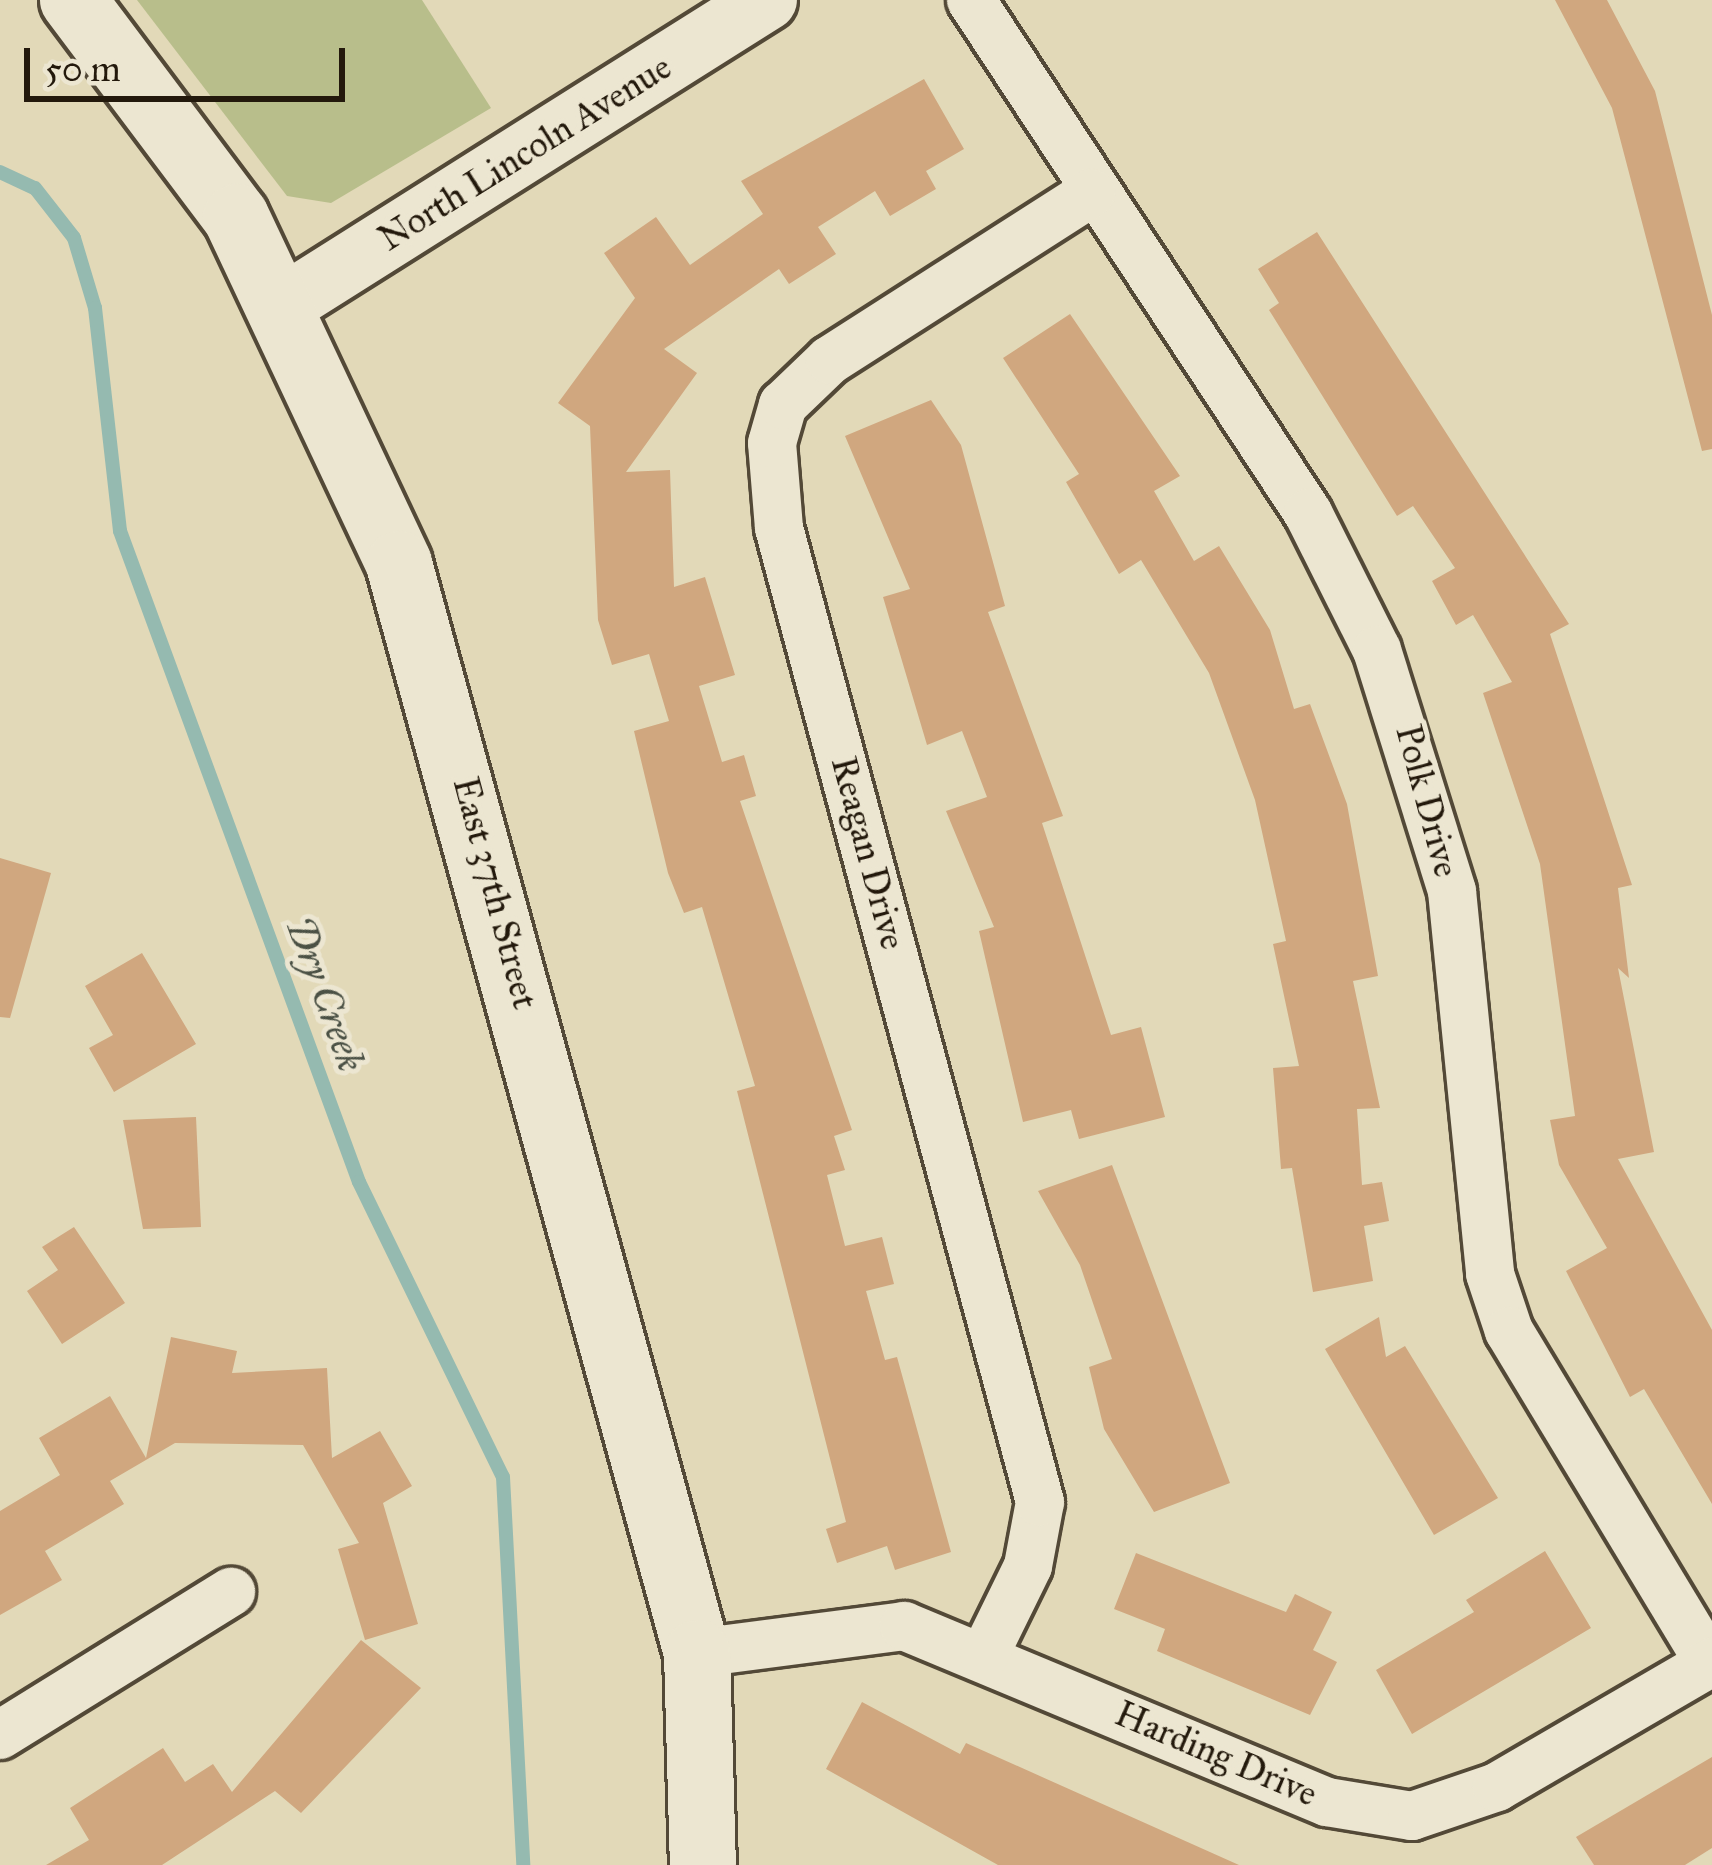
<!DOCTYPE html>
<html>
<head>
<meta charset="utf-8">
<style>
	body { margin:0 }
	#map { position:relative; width:1712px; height:1865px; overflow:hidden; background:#e2d9b8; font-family:"IM FELL Great Primer",serif }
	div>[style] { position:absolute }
	.green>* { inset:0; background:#b8be8b }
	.stream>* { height:14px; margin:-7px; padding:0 7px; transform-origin:7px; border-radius:7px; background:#95bab0 }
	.building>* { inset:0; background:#d0a77f }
	.roads { filter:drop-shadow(3px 0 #534937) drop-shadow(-3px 0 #534937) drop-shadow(0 3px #534937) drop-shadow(0 -3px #534937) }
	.minor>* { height:48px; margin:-24px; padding:0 24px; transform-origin:24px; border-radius:24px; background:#ece6d1 }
	.tertiary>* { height:60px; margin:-30px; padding:0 30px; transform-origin:30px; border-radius:30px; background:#ece6d1 }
	.secondary>* { height:66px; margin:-33px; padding:0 33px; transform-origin:33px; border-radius:33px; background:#ece6d1 }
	span { translate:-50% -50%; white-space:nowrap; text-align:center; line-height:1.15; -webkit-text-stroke:10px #ece6d1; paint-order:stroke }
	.street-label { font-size:36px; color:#23190c }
	.water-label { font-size:39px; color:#4b5145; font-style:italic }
	.scale { position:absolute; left:24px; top:48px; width:321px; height:54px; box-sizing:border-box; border:6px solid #23190c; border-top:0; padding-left:15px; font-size:36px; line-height:42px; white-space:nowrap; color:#23190c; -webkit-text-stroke:9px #ece6d1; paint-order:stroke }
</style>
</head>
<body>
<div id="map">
	<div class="green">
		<div style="clip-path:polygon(137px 0,422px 0,491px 108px,331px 203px,287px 196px)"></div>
	</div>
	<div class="stream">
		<div style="left:0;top:172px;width:38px;rotate:25deg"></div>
		<div style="left:35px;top:188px;width:63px;rotate:52deg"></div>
		<div style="left:74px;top:238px;width:73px;rotate:73.3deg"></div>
		<div style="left:95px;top:308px;width:224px;rotate:83.6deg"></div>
		<div style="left:120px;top:531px;width:693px;rotate:69.84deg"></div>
		<div style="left:359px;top:1182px;width:328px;rotate:64deg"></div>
		<div style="left:503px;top:1477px;width:389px;rotate:87deg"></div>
	</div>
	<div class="building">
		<div style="clip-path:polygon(1555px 0,1607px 0,1655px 91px,1712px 315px,1712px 449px,1702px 451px,1612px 108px)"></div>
		<div style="clip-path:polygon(924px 79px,964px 149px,926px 171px,936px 189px,890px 216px,875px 191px,818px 227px,836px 254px,789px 284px,779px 269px,664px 349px,697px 373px,626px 472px,670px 470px,674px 587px,705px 577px,735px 675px,699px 686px,722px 762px,744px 755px,756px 796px,740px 801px,852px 1130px,834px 1136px,845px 1170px,827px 1175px,845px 1246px,882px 1237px,894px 1284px,866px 1291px,885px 1360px,897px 1357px,951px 1552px,895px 1570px,887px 1546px,837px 1563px,826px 1529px,846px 1522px,737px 1091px,755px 1086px,702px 907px,684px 913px,668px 873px,634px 731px,669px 721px,649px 654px,612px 665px,598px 620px,590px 426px,558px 403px,635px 298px,604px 253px,656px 217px,690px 265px,763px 214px,741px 181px)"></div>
		<div style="clip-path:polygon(1317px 232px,1569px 624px,1550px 634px,1632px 885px,1618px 888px,1629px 978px,1618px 968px,1654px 1152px,1618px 1159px,1712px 1330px,1712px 1504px,1644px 1389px,1630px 1397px,1566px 1271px,1607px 1248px,1559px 1165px,1550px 1120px,1575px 1116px,1540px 864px,1483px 693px,1512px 682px,1473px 615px,1456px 625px,1432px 581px,1455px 568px,1413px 506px,1397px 516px,1269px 310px,1279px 303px,1258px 269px)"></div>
		<div style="clip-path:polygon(1070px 314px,1180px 476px,1154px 491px,1194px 561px,1219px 546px,1270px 630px,1294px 709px,1310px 704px,1347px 804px,1378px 976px,1353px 981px,1380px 1108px,1357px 1109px,1362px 1185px,1382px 1182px,1389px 1221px,1364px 1226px,1373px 1281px,1313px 1292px,1292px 1168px,1281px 1169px,1273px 1068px,1299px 1066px,1273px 944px,1286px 941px,1255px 800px,1209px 673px,1141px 560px,1119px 574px,1066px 482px,1079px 474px,1003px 358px)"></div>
		<div style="clip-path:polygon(931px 400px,961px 445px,1005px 606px,988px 612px,1063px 816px,1042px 823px,1111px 1035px,1141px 1027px,1165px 1117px,1079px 1139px,1071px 1110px,1023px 1122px,979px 931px,994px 927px,946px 811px,987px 797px,962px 731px,927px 745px,883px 597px,910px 589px,845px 436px)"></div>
		<div style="clip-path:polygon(0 858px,51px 873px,10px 1018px,0 1017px)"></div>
		<div style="clip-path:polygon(142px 953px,196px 1044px,114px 1092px,89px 1048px,113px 1035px,85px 986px)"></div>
		<div style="clip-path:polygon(196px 1117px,201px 1227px,143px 1229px,123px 1120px)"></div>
		<div style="clip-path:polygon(1112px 1165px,1230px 1483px,1154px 1512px,1104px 1429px,1089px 1367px,1112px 1359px,1080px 1265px,1038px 1191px)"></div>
		<div style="clip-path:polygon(74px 1227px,125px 1303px,62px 1344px,27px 1291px,58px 1270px,42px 1247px)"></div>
		<div style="clip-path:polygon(1379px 1317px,1386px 1357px,1405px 1346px,1498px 1498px,1434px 1535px,1325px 1349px)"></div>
		<div style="clip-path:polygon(171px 1337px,237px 1351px,232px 1373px,327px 1368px,332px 1458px,380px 1431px,412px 1486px,383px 1503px,418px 1624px,365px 1640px,338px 1549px,359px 1543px,303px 1445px,175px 1443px,110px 1481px,124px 1504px,45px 1551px,62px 1580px,0 1615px,0 1511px,60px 1475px,39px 1438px,110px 1396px,146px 1458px)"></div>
		<div style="clip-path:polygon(1545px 1551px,1591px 1628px,1412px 1734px,1376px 1670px,1474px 1612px,1466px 1600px)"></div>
		<div style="clip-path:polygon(1136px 1553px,1286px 1612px,1295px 1594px,1332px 1612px,1313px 1650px,1337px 1662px,1310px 1715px,1157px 1651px,1165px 1629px,1114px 1609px)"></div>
		<div style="clip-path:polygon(361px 1640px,421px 1688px,301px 1813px,275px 1791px,162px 1865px,46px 1865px,89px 1840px,70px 1808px,163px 1748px,185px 1782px,213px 1764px,232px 1792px)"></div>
		<div style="clip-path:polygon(862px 1702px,960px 1754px,966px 1743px,1239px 1865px,998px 1865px,826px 1769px)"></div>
		<div style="clip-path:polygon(1712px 1757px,1712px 1848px,1685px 1865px,1594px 1865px,1576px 1837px)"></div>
	</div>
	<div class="roads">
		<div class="minor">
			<div style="left:971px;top:0;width:614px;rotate:56.7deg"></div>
			<div style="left:1308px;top:513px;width:153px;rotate:63.3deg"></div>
			<div style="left:1377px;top:650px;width:252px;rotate:72.7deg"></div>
			<div style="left:1452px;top:891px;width:385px;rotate:84.3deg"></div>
			<div style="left:1490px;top:1274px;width:60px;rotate:71.6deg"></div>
			<div style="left:1509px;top:1331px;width:388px;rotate:58.9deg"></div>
			<div style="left:697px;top:1653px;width:209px;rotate:-7.4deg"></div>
			<div style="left:904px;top:1626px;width:458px;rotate:22.6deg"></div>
			<div style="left:1327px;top:1802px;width:86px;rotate:9.4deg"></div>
			<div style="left:1412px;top:1816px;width:90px;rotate:-18.8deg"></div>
			<div style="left:1497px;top:1787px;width:249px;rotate:-30.2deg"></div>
			<div style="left:984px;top:1656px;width:100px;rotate:-63.9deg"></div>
			<div style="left:1028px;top:1566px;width:65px;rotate:-79.4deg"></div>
			<div style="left:1040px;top:1502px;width:1008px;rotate:-105deg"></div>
			<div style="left:779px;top:528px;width:85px;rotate:-94.7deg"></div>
			<div style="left:772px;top:443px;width:40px;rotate:-74deg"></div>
			<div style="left:783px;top:405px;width:65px;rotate:-43.8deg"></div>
			<div style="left:830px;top:360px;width:310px;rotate:-32.6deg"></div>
			<div style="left:0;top:1735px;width:272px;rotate:-31.8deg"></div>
		</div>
		<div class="tertiary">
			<div style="left:283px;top:305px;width:572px;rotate:-32.22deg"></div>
		</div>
		<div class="secondary">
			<div style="left:73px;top:0;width:271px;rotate:53.1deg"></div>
			<div style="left:236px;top:217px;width:383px;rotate:64.8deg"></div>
			<div style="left:399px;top:564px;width:1129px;rotate:74.7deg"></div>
			<div style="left:697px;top:1653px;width:212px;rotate:88.4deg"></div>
		</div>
	</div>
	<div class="street-label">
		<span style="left:525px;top:153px;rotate:-32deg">North Lincoln Avenue</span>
		<span style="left:1427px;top:801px;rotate:75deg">Polk Drive</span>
		<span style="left:868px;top:853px;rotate:75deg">Reagan Drive</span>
		<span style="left:495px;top:893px;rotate:75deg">East 37th Street</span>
		<span style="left:1216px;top:1754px;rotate:23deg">Harding Drive</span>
	</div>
	<div class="water-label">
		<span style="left:325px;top:994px;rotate:70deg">Dry Creek</span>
	</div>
	<div class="scale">50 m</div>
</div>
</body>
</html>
